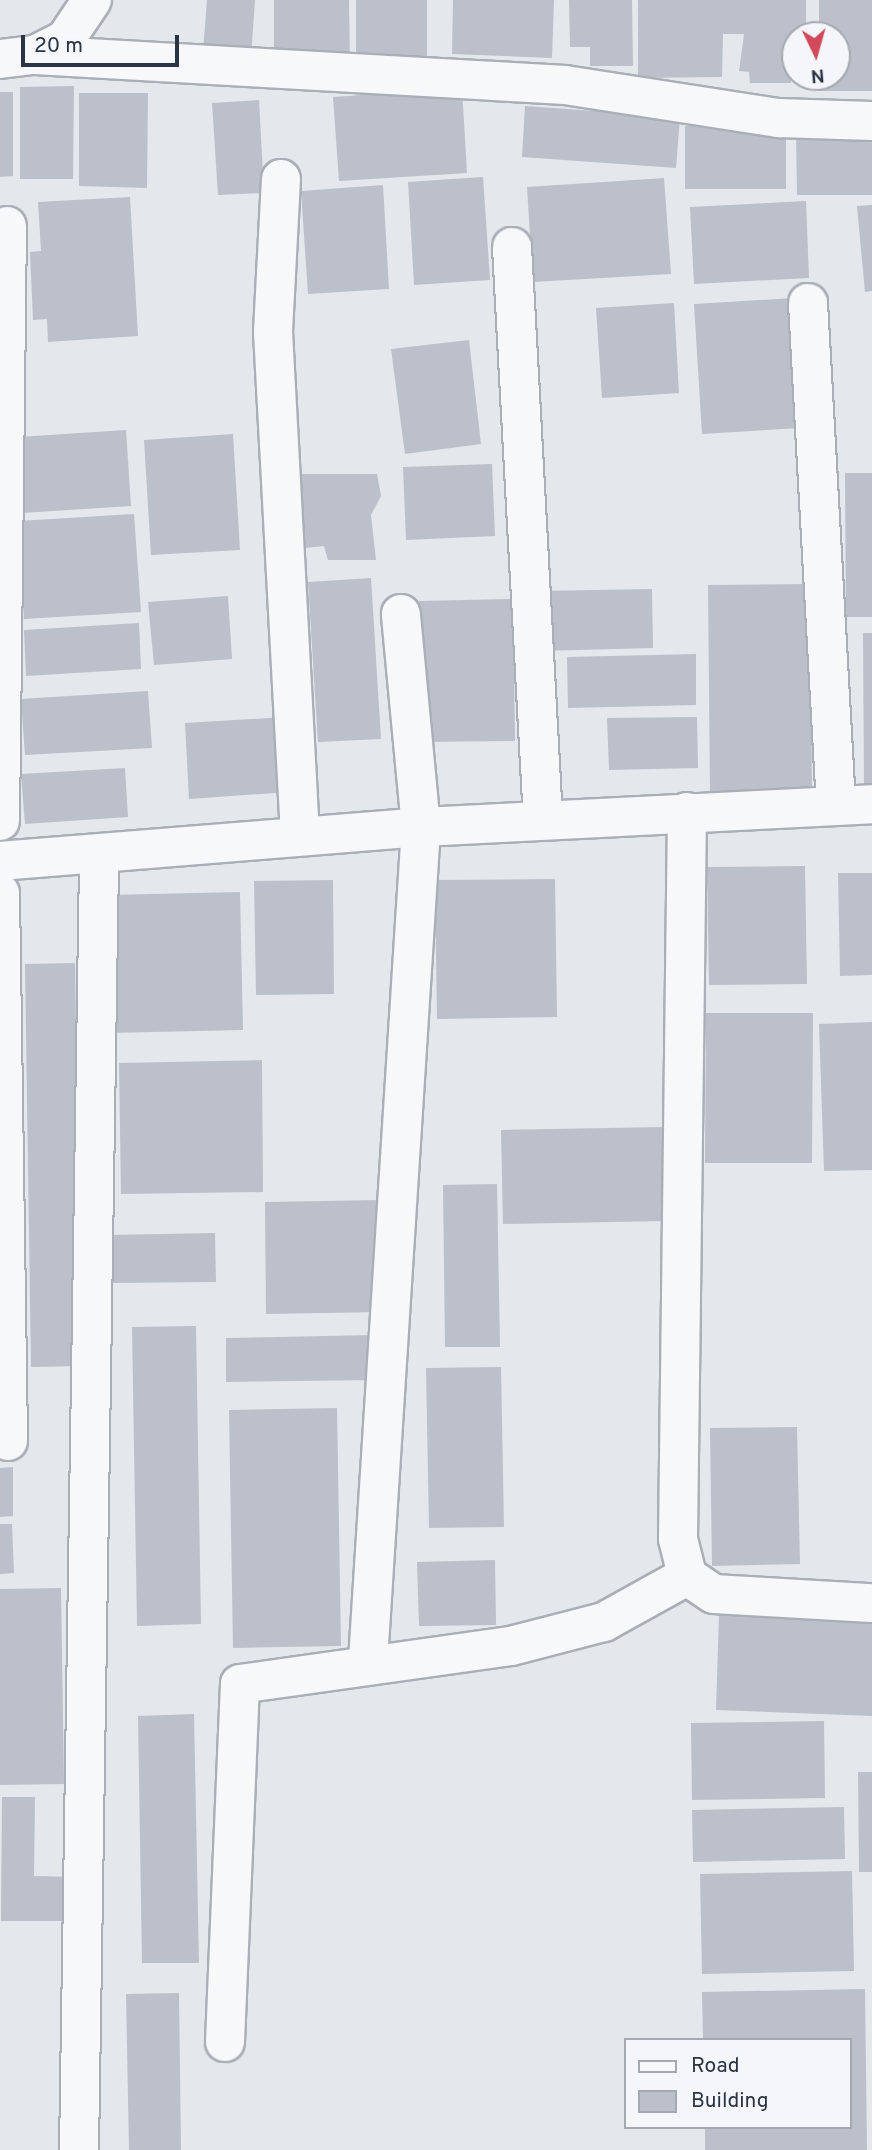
<!DOCTYPE html>
<html>
<head>
<meta charset="utf-8">
<style>
	body { margin:0 }
	#map { position:relative; width:872px; height:2150px; overflow:hidden; background:#e4e7ec; font-family:Overpass,sans-serif }
	div>[style] { position:absolute }
	.building>* { inset:0; background:#bbc0ca }
	.roads { filter:drop-shadow(2px 0 #a9aeb7) drop-shadow(-2px 0 #a9aeb7) drop-shadow(0 2px #a9aeb7) drop-shadow(0 -2px #a9aeb7) }
	.minor>* { height:38px; margin:-19px; padding:0 19px; transform-origin:19px; border-radius:19px; background:#f7f8fa }
	span { translate:-50% -50%; white-space:nowrap; text-align:center; line-height:1.15; -webkit-text-stroke:5px #f4f6f9; paint-order:stroke }
	.legend { position:absolute; left:624px; top:2038px; width:228px; height:91px; box-sizing:border-box; background:#f4f6f9; border:2px solid #a4a8b1; margin:0; padding:9px 12px; list-style:none; font-size:21px; color:#2b3445 }
	.legend li { display:flex; align-items:center; gap:14px; height:35px }
	.legend b { width:35px; border:2px solid #a4a8b1 }
	.north { position:absolute; left:781px; top:21px; width:70px; height:70px; box-sizing:border-box; background:#f4f6f9; border:2px solid #a4a8b1; border-radius:50%; rotate:175deg; font-size:19px; font-weight:700; line-height:28px; text-align:center; color:#2b3445 }
	.north::after { content:''; display:block; margin:auto; width:24px; height:32px; background:#d1495b; clip-path:polygon(50% 0,100% 100%,50% 72%,0 100%) }
	.scale { position:absolute; left:21px; top:35px; width:158px; height:32px; box-sizing:border-box; border:4px solid #2b3445; border-top:0; padding-left:9px; font-size:21px; line-height:24px; white-space:nowrap; color:#2b3445; -webkit-text-stroke:5px #f4f6f9; paint-order:stroke }
</style>
</head>
<body>
<div id="map">
	<div class="building">
		<div style="clip-path:polygon(207px 0,255px 0,251px 57px,203px 51px)"></div>
		<div style="clip-path:polygon(274px 0,349px 0,350px 65px,274px 65px)"></div>
		<div style="clip-path:polygon(356px 0,427px 0,427px 65px,356px 64px)"></div>
		<div style="clip-path:polygon(453px 0,554px 0,552px 58px,452px 54px)"></div>
		<div style="clip-path:polygon(569px 0,632px 0,633px 66px,590px 66px,590px 47px,570px 47px)"></div>
		<div style="clip-path:polygon(638px 0,806px 0,806px 35px,795px 35px,791px 83px,750px 83px,749px 72px,739px 71px,744px 34px,723px 34px,722px 77px,638px 78px)"></div>
		<div style="clip-path:polygon(819px 0,872px 0,872px 91px,820px 91px,820px 77px,837px 77px,837px 35px,819px 35px)"></div>
		<div style="clip-path:polygon(74px 86px,73px 179px,20px 179px,20px 87px)"></div>
		<div style="clip-path:polygon(462px 88px,467px 173px,339px 181px,333px 97px)"></div>
		<div style="clip-path:polygon(0 92px,13px 92px,13px 176px,0 177px)"></div>
		<div style="clip-path:polygon(79px 93px,148px 93px,147px 188px,79px 186px)"></div>
		<div style="clip-path:polygon(259px 100px,264px 193px,218px 195px,212px 103px)"></div>
		<div style="clip-path:polygon(525px 106px,680px 117px,676px 168px,522px 157px)"></div>
		<div style="clip-path:polygon(685px 126px,786px 126px,786px 189px,685px 189px)"></div>
		<div style="clip-path:polygon(872px 130px,872px 195px,797px 195px,796px 131px)"></div>
		<div style="clip-path:polygon(483px 177px,490px 280px,414px 285px,408px 182px)"></div>
		<div style="clip-path:polygon(664px 178px,671px 274px,533px 282px,527px 187px)"></div>
		<div style="clip-path:polygon(383px 185px,389px 289px,308px 294px,301px 191px)"></div>
		<div style="clip-path:polygon(130px 197px,138px 336px,48px 342px,47px 319px,33px 320px,30px 252px,41px 251px,38px 202px)"></div>
		<div style="clip-path:polygon(806px 201px,809px 278px,694px 284px,690px 207px)"></div>
		<div style="clip-path:polygon(872px 205px,872px 291px,865px 292px,857px 206px)"></div>
		<div style="clip-path:polygon(793px 298px,800px 428px,702px 434px,694px 304px)"></div>
		<div style="clip-path:polygon(674px 303px,679px 393px,602px 398px,596px 308px)"></div>
		<div style="clip-path:polygon(469px 340px,481px 444px,405px 454px,391px 349px)"></div>
		<div style="clip-path:polygon(126px 430px,131px 506px,22px 513px,18px 437px)"></div>
		<div style="clip-path:polygon(233px 434px,240px 550px,151px 555px,144px 440px)"></div>
		<div style="clip-path:polygon(492px 464px,495px 536px,406px 540px,403px 467px)"></div>
		<div style="clip-path:polygon(845px 473px,872px 473px,872px 617px,846px 617px)"></div>
		<div style="clip-path:polygon(292px 474px,377px 474px,381px 496px,371px 515px,376px 560px,328px 560px,324px 546px,295px 549px)"></div>
		<div style="clip-path:polygon(134px 514px,141px 612px,24px 619px,18px 521px)"></div>
		<div style="clip-path:polygon(371px 578px,381px 739px,318px 742px,308px 582px)"></div>
		<div style="clip-path:polygon(810px 584px,812px 791px,710px 792px,708px 585px)"></div>
		<div style="clip-path:polygon(652px 589px,653px 648px,540px 651px,539px 591px)"></div>
		<div style="clip-path:polygon(228px 596px,232px 659px,154px 665px,148px 602px)"></div>
		<div style="clip-path:polygon(513px 599px,515px 741px,422px 742px,419px 601px)"></div>
		<div style="clip-path:polygon(139px 623px,141px 669px,26px 676px,24px 630px)"></div>
		<div style="clip-path:polygon(863px 633px,872px 633px,872px 785px,864px 785px)"></div>
		<div style="clip-path:polygon(696px 654px,696px 705px,568px 708px,567px 657px)"></div>
		<div style="clip-path:polygon(148px 691px,152px 748px,25px 755px,21px 699px)"></div>
		<div style="clip-path:polygon(286px 717px,290px 792px,189px 799px,185px 723px)"></div>
		<div style="clip-path:polygon(697px 717px,698px 768px,609px 770px,607px 718px)"></div>
		<div style="clip-path:polygon(125px 768px,128px 817px,25px 824px,21px 774px)"></div>
		<div style="clip-path:polygon(805px 866px,807px 984px,709px 985px,707px 867px)"></div>
		<div style="clip-path:polygon(838px 873px,872px 873px,872px 975px,840px 976px)"></div>
		<div style="clip-path:polygon(555px 879px,557px 1017px,437px 1019px,435px 880px)"></div>
		<div style="clip-path:polygon(333px 880px,334px 994px,256px 995px,254px 881px)"></div>
		<div style="clip-path:polygon(240px 892px,243px 1030px,109px 1033px,107px 895px)"></div>
		<div style="clip-path:polygon(75px 963px,82px 1366px,31px 1367px,25px 964px)"></div>
		<div style="clip-path:polygon(706px 1013px,813px 1013px,812px 1163px,705px 1163px)"></div>
		<div style="clip-path:polygon(872px 1022px,872px 1170px,824px 1171px,819px 1024px)"></div>
		<div style="clip-path:polygon(262px 1060px,263px 1192px,121px 1194px,119px 1063px)"></div>
		<div style="clip-path:polygon(664px 1127px,666px 1221px,503px 1224px,501px 1130px)"></div>
		<div style="clip-path:polygon(497px 1184px,500px 1347px,445px 1347px,443px 1185px)"></div>
		<div style="clip-path:polygon(380px 1200px,382px 1312px,266px 1314px,265px 1202px)"></div>
		<div style="clip-path:polygon(215px 1233px,216px 1282px,109px 1283px,108px 1235px)"></div>
		<div style="clip-path:polygon(196px 1326px,201px 1624px,137px 1626px,132px 1327px)"></div>
		<div style="clip-path:polygon(373px 1335px,374px 1380px,226px 1382px,226px 1338px)"></div>
		<div style="clip-path:polygon(501px 1367px,504px 1527px,429px 1528px,426px 1368px)"></div>
		<div style="clip-path:polygon(337px 1408px,341px 1646px,233px 1648px,229px 1410px)"></div>
		<div style="clip-path:polygon(797px 1427px,800px 1564px,712px 1566px,710px 1428px)"></div>
		<div style="clip-path:polygon(13px 1467px,13px 1516px,0 1517px,0 1468px)"></div>
		<div style="clip-path:polygon(0 1524px,12px 1524px,14px 1573px,0 1574px)"></div>
		<div style="clip-path:polygon(495px 1560px,496px 1625px,419px 1626px,417px 1562px)"></div>
		<div style="clip-path:polygon(61px 1588px,64px 1784px,0 1785px,0 1589px)"></div>
		<div style="clip-path:polygon(719px 1614px,872px 1620px,872px 1716px,716px 1710px)"></div>
		<div style="clip-path:polygon(194px 1714px,199px 1963px,142px 1963px,138px 1716px)"></div>
		<div style="clip-path:polygon(824px 1721px,825px 1798px,692px 1800px,691px 1723px)"></div>
		<div style="clip-path:polygon(858px 1772px,872px 1772px,872px 1872px,859px 1872px)"></div>
		<div style="clip-path:polygon(2px 1797px,35px 1797px,34px 1876px,79px 1877px,79px 1921px,1px 1921px)"></div>
		<div style="clip-path:polygon(844px 1807px,845px 1859px,693px 1862px,692px 1810px)"></div>
		<div style="clip-path:polygon(852px 1871px,854px 1971px,702px 1974px,700px 1874px)"></div>
		<div style="clip-path:polygon(865px 1989px,867px 2150px,705px 2150px,705px 2127px,849px 2127px,849px 2040px,703px 2040px,702px 1992px)"></div>
		<div style="clip-path:polygon(179px 1993px,181px 2150px,129px 2150px,126px 1994px)"></div>
	</div>
	<div class="roads">
		<div class="minor">
			<div style="left:35px;top:55px;width:531px;rotate:3.24deg"></div>
			<div style="left:565px;top:85px;width:217px;rotate:8.8deg"></div>
			<div style="left:779px;top:118px;width:93px;rotate:1.8deg"></div>
			<div style="left:0;top:59px;width:35px;rotate:-7deg"></div>
			<div style="left:35px;top:55px;width:34px;rotate:-27deg"></div>
			<div style="left:65px;top:40px;width:48px;rotate:-56deg"></div>
			<div style="left:281px;top:179px;width:153px;rotate:93deg"></div>
			<div style="left:273px;top:332px;width:504px;rotate:86.93deg"></div>
			<div style="left:512px;top:247px;width:574px;rotate:86.9deg"></div>
			<div style="left:808px;top:303px;width:504px;rotate:86.81deg"></div>
			<div style="left:687px;top:812px;width:727px;rotate:90.71deg"></div>
			<div style="left:678px;top:1539px;width:38px;rotate:76deg"></div>
			<div style="left:687px;top:1576px;width:32px;rotate:34deg"></div>
			<div style="left:714px;top:1594px;width:158px;rotate:3.3deg"></div>
			<div style="left:0;top:821px;width:595px;rotate:-89.33deg"></div>
			<div style="left:0;top:861px;width:422px;rotate:-4.6deg"></div>
			<div style="left:421px;top:827px;width:452px;rotate:-2.9deg"></div>
			<div style="left:0;top:893px;width:548px;rotate:89.16deg"></div>
			<div style="left:368px;top:1661px;width:836px;rotate:-86.36deg"></div>
			<div style="left:421px;top:827px;width:214px;rotate:-95.4deg"></div>
			<div style="left:225px;top:2042px;width:358px;rotate:-87.6deg"></div>
			<div style="left:240px;top:1684px;width:274px;rotate:-8deg"></div>
			<div style="left:511px;top:1646px;width:96px;rotate:-14.5deg"></div>
			<div style="left:604px;top:1622px;width:95px;rotate:-29deg"></div>
			<div style="left:79px;top:2150px;width:1294px;rotate:-89.11deg"></div>
		</div>
	</div>
	<ul class="legend">
	<li><b style="height:9px;background:#f7f8fa"></b>Road</li>
	<li><b style="height:19px;background:#bbc0ca"></b>Building</li>
	</ul>
	<div class="north">N</div>
	<div class="scale">20 m</div>
</div>
</body>
</html>
